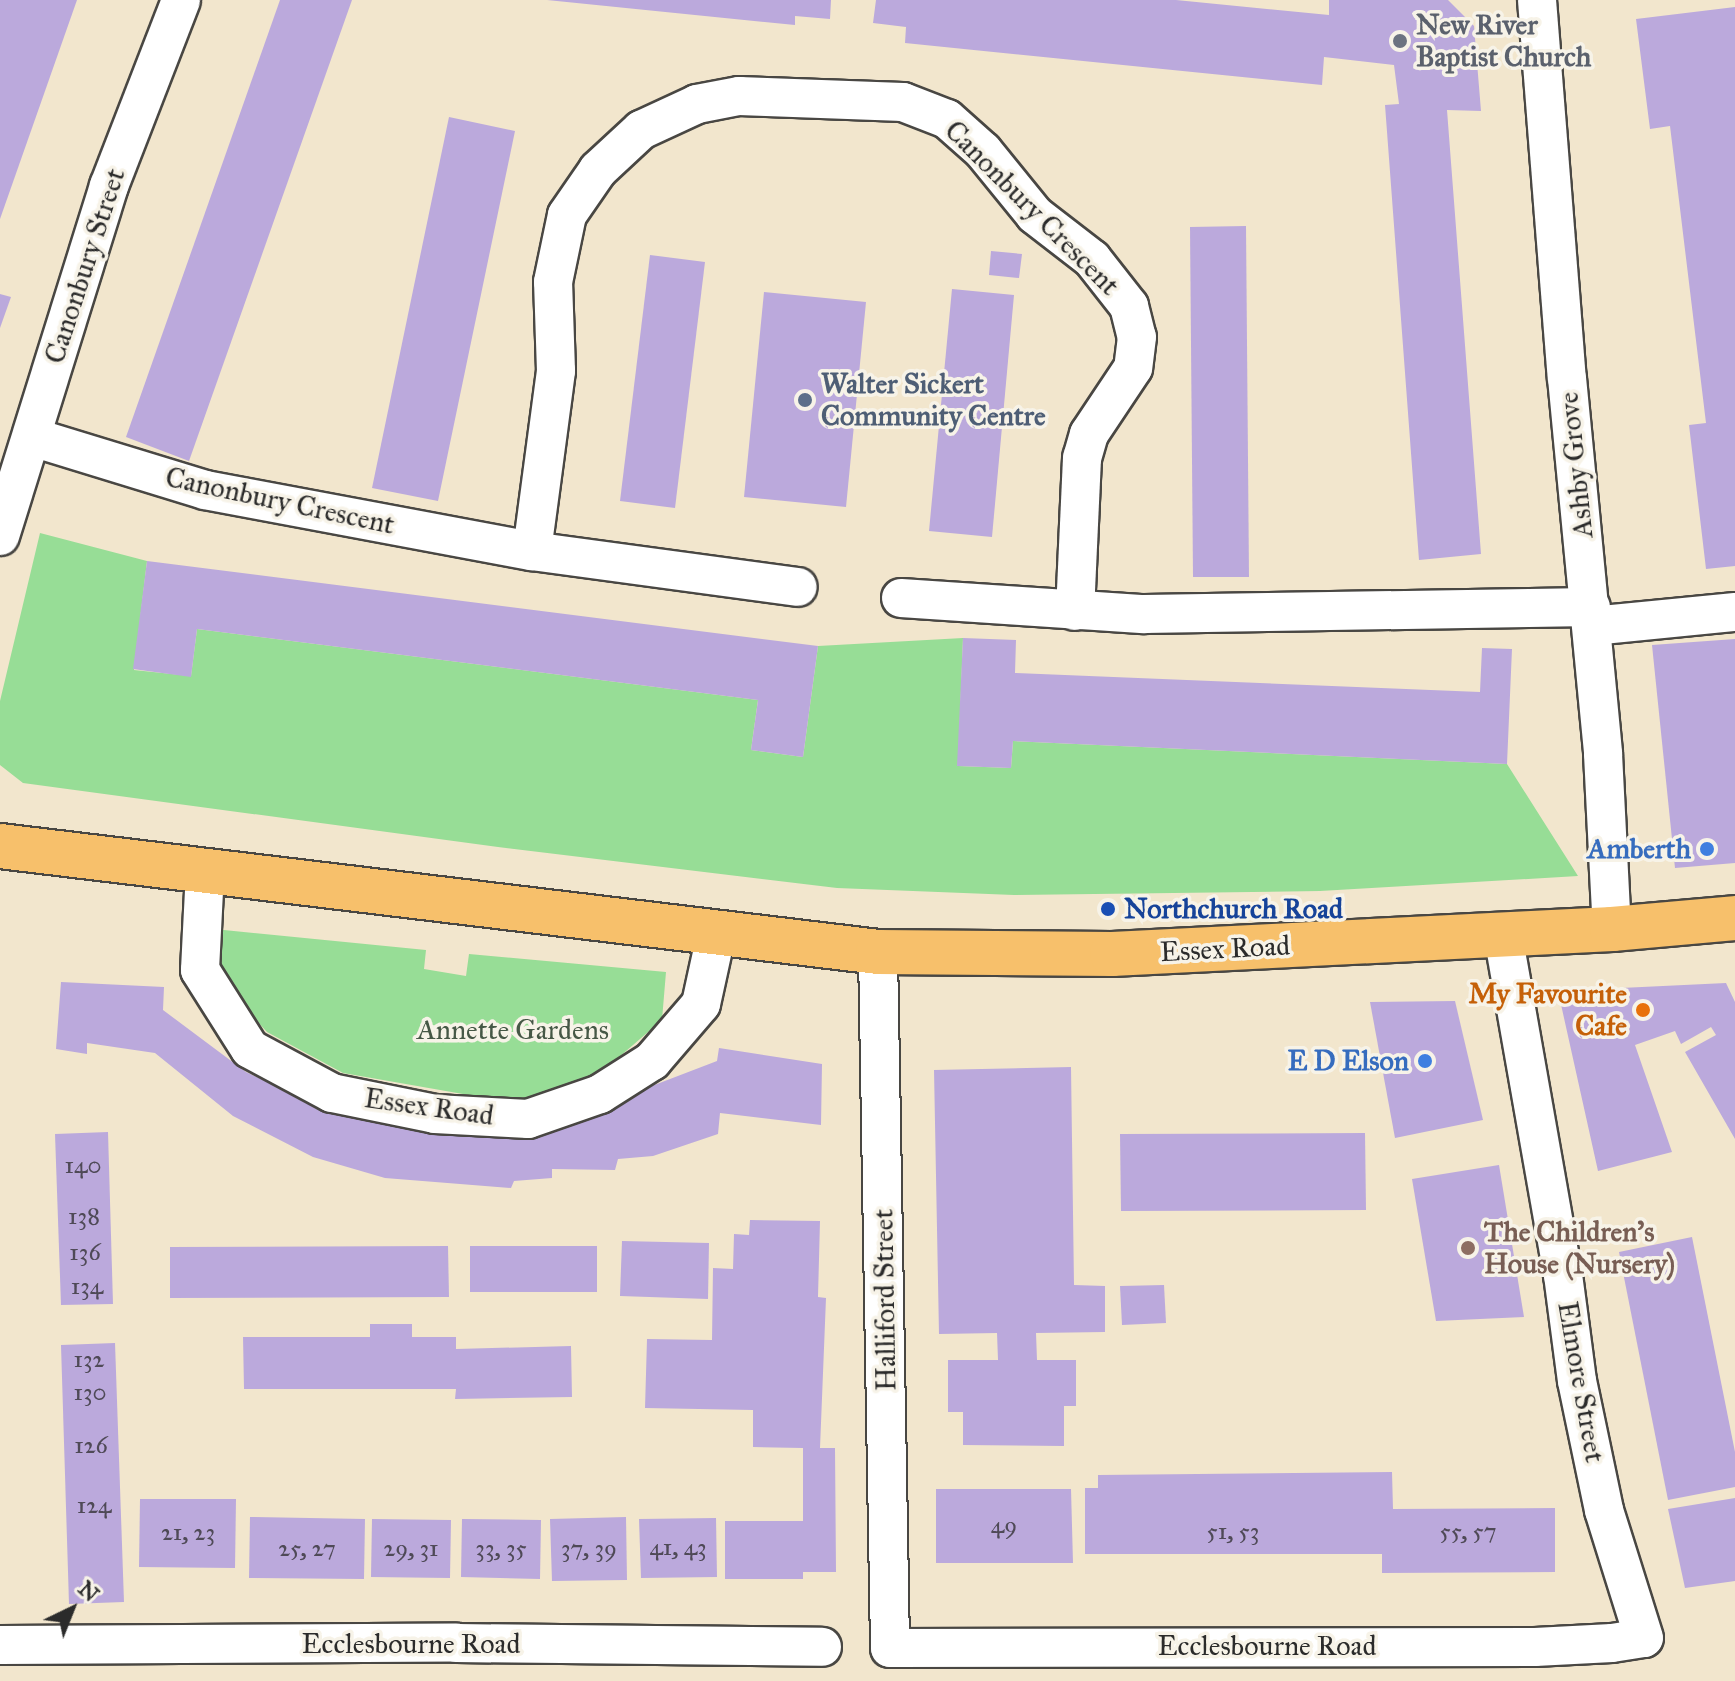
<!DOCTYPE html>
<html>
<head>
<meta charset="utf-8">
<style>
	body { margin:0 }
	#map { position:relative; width:1735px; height:1681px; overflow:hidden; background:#f2e6cd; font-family:"IM FELL Great Primer",serif }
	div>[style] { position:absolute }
	.green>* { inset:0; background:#97dd96 }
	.building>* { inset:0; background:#bba9dc }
	.roads { filter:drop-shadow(2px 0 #494743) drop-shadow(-2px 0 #494743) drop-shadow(0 2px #494743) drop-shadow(0 -2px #494743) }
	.street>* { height:38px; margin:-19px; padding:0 19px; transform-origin:19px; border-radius:19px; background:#fff }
	.primary>* { height:44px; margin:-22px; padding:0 22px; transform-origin:22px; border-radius:22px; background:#f7c06b }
	.dots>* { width:22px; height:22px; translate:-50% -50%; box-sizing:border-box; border:4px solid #f7f3e8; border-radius:50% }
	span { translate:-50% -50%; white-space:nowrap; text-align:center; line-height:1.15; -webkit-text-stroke:7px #f7f3e8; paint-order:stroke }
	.number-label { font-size:24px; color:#4f4a57 }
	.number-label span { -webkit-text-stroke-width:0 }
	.worship-label { font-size:28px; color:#5b616d; font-weight:700 }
	.left { translate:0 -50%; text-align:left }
	.street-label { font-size:28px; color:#2b2b2b }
	.service-label { font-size:28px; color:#4e5e75; font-weight:700 }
	.shop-label { font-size:28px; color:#366cbe; font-weight:700 }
	.right { translate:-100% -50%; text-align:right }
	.transit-label { font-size:28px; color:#164399; font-weight:700 }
	.food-label { font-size:28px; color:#c56008; font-weight:700 }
	.park-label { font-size:28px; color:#465846 }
	.education-label { font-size:28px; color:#785e54; font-weight:700 }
	.north { position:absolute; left:32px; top:1569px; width:80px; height:80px; -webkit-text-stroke:6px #f7f3e8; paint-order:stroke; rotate:43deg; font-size:22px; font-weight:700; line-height:32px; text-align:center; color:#2b2b2b }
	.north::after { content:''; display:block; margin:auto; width:28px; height:36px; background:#2b2b2b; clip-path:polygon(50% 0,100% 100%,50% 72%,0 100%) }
</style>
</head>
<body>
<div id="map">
	<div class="green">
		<div style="clip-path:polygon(40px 533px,147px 561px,134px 670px,191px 676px,197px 629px,758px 700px,751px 750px,803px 757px,818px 646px,963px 638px,958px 766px,1011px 768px,1013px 741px,1507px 764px,1578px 876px,1320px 891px,1014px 895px,837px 888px,498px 847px,23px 783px,0 765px,0 701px)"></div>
		<div style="clip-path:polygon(214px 929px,426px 950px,424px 969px,466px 976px,469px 954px,666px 972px,662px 1020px,604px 1070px,525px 1105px,343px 1073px,267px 1032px,214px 975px)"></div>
	</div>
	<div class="building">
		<div style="clip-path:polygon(0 0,77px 0,0 219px)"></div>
		<div style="clip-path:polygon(280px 0,352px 0,189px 461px,126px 437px)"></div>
		<div style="clip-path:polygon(547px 0,831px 0,830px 19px,795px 16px,795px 25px)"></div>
		<div style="clip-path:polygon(876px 0,1176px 0,1329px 15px,1329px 0,1448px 0,1474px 26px,1481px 111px,1447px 110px,1481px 554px,1419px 560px,1385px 105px,1399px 104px,1394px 65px,1324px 57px,1322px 85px,905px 43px,906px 27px,873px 23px)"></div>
		<div style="clip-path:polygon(1735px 7px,1735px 566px,1706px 569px,1689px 425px,1706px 423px,1670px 126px,1650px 129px,1636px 19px)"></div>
		<div style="clip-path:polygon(449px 117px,515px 131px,438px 501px,372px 488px)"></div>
		<div style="clip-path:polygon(1246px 226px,1249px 577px,1193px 577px,1190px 227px)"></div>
		<div style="clip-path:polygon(991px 251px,1022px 254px,1019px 278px,989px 275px)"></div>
		<div style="clip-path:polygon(650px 255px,705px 262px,675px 508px,620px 501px)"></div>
		<div style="clip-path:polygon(952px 289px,1014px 295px,992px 537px,929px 531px)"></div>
		<div style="clip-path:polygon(764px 292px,866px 302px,846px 507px,744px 497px)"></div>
		<div style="clip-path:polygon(0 294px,11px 297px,0 328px)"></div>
		<div style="clip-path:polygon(147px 561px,818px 646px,803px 757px,751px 750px,758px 700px,197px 629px,191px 677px,133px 669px)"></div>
		<div style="clip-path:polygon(963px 638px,1016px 640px,1015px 673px,1480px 692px,1482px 648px,1512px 649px,1507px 764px,1013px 741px,1011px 768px,957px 766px)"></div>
		<div style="clip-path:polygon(1735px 639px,1735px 863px,1675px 868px,1652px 645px)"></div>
		<div style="clip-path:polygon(61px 982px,164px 987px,163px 1010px,246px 1072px,326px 1109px,597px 1107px,717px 1061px,719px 1048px,822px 1064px,821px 1125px,720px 1113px,718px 1134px,653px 1156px,618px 1159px,615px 1170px,552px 1169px,552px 1178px,514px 1181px,511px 1188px,385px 1178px,313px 1157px,233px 1116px,155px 1053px,87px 1043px,87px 1054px,56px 1049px)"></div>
		<div style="clip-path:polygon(1726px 983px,1735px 1002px,1735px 1139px,1685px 1052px,1716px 1035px,1711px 1027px,1681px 1044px,1675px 1031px,1635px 1045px,1672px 1152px,1598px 1171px,1558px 991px)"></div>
		<div style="clip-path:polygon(1455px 1001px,1483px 1120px,1395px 1138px,1370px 1002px)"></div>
		<div style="clip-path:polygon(1071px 1067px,1074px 1285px,1105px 1286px,1105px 1332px,1036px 1333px,1037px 1360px,1076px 1360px,1076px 1406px,1064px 1406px,1064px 1446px,963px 1445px,963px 1412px,948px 1412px,948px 1360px,998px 1360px,997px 1333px,939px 1334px,934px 1070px)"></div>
		<div style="clip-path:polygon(108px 1132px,113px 1304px,61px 1305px,55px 1134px)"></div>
		<div style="clip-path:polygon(1365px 1133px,1366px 1210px,1121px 1211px,1120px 1134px)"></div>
		<div style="clip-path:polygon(1499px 1165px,1524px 1317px,1436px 1321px,1412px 1179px)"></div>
		<div style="clip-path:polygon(750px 1220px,820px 1221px,818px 1297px,826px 1298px,820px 1448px,835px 1448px,836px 1572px,803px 1572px,803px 1579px,725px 1579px,725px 1521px,803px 1521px,803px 1448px,753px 1447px,753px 1410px,645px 1408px,647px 1339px,712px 1340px,713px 1268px,733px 1269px,734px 1234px,749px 1235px)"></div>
		<div style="clip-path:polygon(1692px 1237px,1735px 1452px,1735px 1487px,1668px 1500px,1619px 1252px)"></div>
		<div style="clip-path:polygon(622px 1241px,709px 1243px,708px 1299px,620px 1296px)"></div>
		<div style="clip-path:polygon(448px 1246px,449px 1297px,170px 1298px,170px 1247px)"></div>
		<div style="clip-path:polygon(470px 1246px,597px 1246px,597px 1292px,470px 1292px)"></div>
		<div style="clip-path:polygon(1164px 1285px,1166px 1323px,1122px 1325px,1120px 1286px)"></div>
		<div style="clip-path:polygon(370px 1324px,412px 1324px,412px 1337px,456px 1337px,456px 1349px,571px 1346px,572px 1397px,455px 1399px,456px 1389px,244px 1389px,243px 1337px,370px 1337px)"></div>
		<div style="clip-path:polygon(115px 1343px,124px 1602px,69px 1604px,61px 1345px)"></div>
		<div style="clip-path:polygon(1392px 1472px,1393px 1509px,1555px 1508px,1555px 1572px,1382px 1573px,1382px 1554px,1085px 1554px,1085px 1488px,1098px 1488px,1098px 1475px)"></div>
		<div style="clip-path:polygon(936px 1489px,1071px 1489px,1073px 1563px,936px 1563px)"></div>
		<div style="clip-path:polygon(1735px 1498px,1735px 1581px,1685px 1588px,1668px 1509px)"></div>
		<div style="clip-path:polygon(140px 1499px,236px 1499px,235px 1568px,139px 1567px)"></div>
		<div style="clip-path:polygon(250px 1517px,365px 1519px,364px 1579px,249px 1578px)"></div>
		<div style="clip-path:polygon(626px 1517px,627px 1580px,552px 1581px,550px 1519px)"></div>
		<div style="clip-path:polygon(716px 1518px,717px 1577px,641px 1578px,639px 1519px)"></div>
		<div style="clip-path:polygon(372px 1519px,451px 1520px,450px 1578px,371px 1577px)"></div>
		<div style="clip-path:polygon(462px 1519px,541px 1520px,540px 1579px,461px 1577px)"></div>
	</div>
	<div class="roads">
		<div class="street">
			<div style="left:1537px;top:0;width:379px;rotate:85.5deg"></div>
			<div style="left:1567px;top:378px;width:378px;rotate:84.5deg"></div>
			<div style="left:1603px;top:754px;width:175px;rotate:87.1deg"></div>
			<div style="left:32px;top:437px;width:181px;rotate:17deg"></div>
			<div style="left:205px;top:490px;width:333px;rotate:10.6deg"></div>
			<div style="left:532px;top:551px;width:268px;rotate:7.7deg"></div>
			<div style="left:0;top:536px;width:367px;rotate:-72.7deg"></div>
			<div style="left:109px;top:186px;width:199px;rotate:-68.8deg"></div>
			<div style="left:532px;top:551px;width:182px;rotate:-82.4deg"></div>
			<div style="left:556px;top:371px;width:89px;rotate:-91.9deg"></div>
			<div style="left:553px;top:282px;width:68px;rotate:-78.2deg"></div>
			<div style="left:567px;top:215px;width:55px;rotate:-55.4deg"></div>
			<div style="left:598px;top:170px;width:59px;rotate:-42.9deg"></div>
			<div style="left:641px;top:130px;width:62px;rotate:-24.9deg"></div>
			<div style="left:697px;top:104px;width:43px;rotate:-10.8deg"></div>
			<div style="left:739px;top:96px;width:164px;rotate:2.1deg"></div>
			<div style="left:903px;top:102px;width:47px;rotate:21.1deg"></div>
			<div style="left:947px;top:119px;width:48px;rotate:41.6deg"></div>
			<div style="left:983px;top:151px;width:82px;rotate:50.9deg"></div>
			<div style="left:1035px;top:215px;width:72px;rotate:37.7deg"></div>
			<div style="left:1092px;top:259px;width:60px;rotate:51.8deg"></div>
			<div style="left:1129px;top:306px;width:32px;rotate:76deg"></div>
			<div style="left:1137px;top:337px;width:31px;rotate:97deg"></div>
			<div style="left:1133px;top:368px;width:79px;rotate:123.7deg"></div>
			<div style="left:1089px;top:434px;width:25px;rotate:106deg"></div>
			<div style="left:1082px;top:458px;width:153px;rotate:92.6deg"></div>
			<div style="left:901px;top:598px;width:244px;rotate:3.8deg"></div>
			<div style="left:1144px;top:614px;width:447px;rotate:-0.9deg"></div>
			<div style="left:1592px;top:626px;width:144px;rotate:-5.6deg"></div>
			<div style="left:205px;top:871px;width:99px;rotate:92.9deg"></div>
			<div style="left:200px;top:970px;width:93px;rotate:57.7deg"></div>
			<div style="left:250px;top:1049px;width:93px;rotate:28.2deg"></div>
			<div style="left:332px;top:1093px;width:105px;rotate:11.5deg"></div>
			<div style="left:435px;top:1114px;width:93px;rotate:3.1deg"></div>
			<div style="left:528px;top:1119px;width:76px;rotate:-19.1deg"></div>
			<div style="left:600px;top:1094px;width:62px;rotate:-32.4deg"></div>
			<div style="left:652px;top:1061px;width:75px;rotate:-49.3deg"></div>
			<div style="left:701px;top:1004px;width:71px;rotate:-77.7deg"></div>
			<div style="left:878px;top:952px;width:696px;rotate:89.01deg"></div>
			<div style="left:890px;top:1648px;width:645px;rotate:-0.09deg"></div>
			<div style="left:1535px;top:1647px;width:77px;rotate:-3deg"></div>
			<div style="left:1612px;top:1643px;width:32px;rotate:-9deg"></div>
			<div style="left:1644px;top:1638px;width:134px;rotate:-107.4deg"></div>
			<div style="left:1604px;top:1510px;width:132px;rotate:-101.8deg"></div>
			<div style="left:1577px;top:1381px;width:107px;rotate:-97.5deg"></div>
			<div style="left:1563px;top:1275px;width:347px;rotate:-100deg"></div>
			<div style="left:0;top:1645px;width:456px;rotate:-0.3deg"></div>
			<div style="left:456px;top:1643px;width:366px;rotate:0.6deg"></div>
		</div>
		<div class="primary">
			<div style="left:0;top:846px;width:884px;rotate:6.88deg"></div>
			<div style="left:878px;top:952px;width:234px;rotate:0.5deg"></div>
			<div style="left:1112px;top:954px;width:501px;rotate:-2.86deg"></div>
			<div style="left:1612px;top:929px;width:123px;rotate:-5.1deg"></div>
		</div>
	</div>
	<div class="dots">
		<div style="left:1400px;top:41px;background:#6b7280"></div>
		<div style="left:805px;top:400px;background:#5c6f8a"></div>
		<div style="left:1707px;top:849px;background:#3f7fe0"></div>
		<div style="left:1108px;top:909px;background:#1a4fb4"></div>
		<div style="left:1643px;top:1010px;background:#e8710a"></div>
		<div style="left:1425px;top:1061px;background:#3f7fe0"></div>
		<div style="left:1468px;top:1248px;background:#8d6e63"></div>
	</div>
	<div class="number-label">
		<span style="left:83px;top:1166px">140</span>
		<span style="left:84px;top:1217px">138</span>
		<span style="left:85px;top:1253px">136</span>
		<span style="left:87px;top:1287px">134</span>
		<span style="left:89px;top:1360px">132</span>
		<span style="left:90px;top:1393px">130</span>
		<span style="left:91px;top:1446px">126</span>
		<span style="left:94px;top:1506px">124</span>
		<span style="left:1004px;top:1526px">49</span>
		<span style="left:1233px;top:1532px">51, 53</span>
		<span style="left:1468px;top:1532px">55, 57</span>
		<span style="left:188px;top:1533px">21, 23</span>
		<span style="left:678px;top:1548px">41, 43</span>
		<span style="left:307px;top:1549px">25, 27</span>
		<span style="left:411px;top:1549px">29, 31</span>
		<span style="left:501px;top:1549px">33, 35</span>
		<span style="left:589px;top:1549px">37, 39</span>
	</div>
	<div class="worship-label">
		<span class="left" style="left:1416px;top:41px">New River<br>Baptist Church</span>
	</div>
	<div class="street-label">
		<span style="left:1032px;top:208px;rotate:45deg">Canonbury Crescent</span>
		<span style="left:85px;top:266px;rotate:-72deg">Canonbury Street</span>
		<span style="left:1576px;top:465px;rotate:-96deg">Ashby Grove</span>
		<span style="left:280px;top:501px;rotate:12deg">Canonbury Crescent</span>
		<span style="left:1225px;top:949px;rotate:-3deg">Essex Road</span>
		<span style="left:429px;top:1107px;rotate:8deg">Essex Road</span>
		<span style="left:885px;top:1300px;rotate:-91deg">Halliford Street</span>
		<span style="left:1581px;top:1382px;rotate:80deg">Elmore Street</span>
		<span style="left:411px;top:1644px">Ecclesbourne Road</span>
		<span style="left:1267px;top:1646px">Ecclesbourne Road</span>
	</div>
	<div class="service-label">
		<span class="left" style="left:821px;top:400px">Walter Sickert<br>Community Centre</span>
	</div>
	<div class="shop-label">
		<span class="right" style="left:1691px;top:849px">Amberth</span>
		<span class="right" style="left:1409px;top:1061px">E D Elson</span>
	</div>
	<div class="transit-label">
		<span class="left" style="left:1124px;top:909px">Northchurch Road</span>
	</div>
	<div class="food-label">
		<span class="right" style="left:1627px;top:1010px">My Favourite<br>Cafe</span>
	</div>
	<div class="park-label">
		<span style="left:513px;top:1030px">Annette Gardens</span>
	</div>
	<div class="education-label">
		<span class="left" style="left:1484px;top:1248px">The Children's<br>House (Nursery)</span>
	</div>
	<div class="north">N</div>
</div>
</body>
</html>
